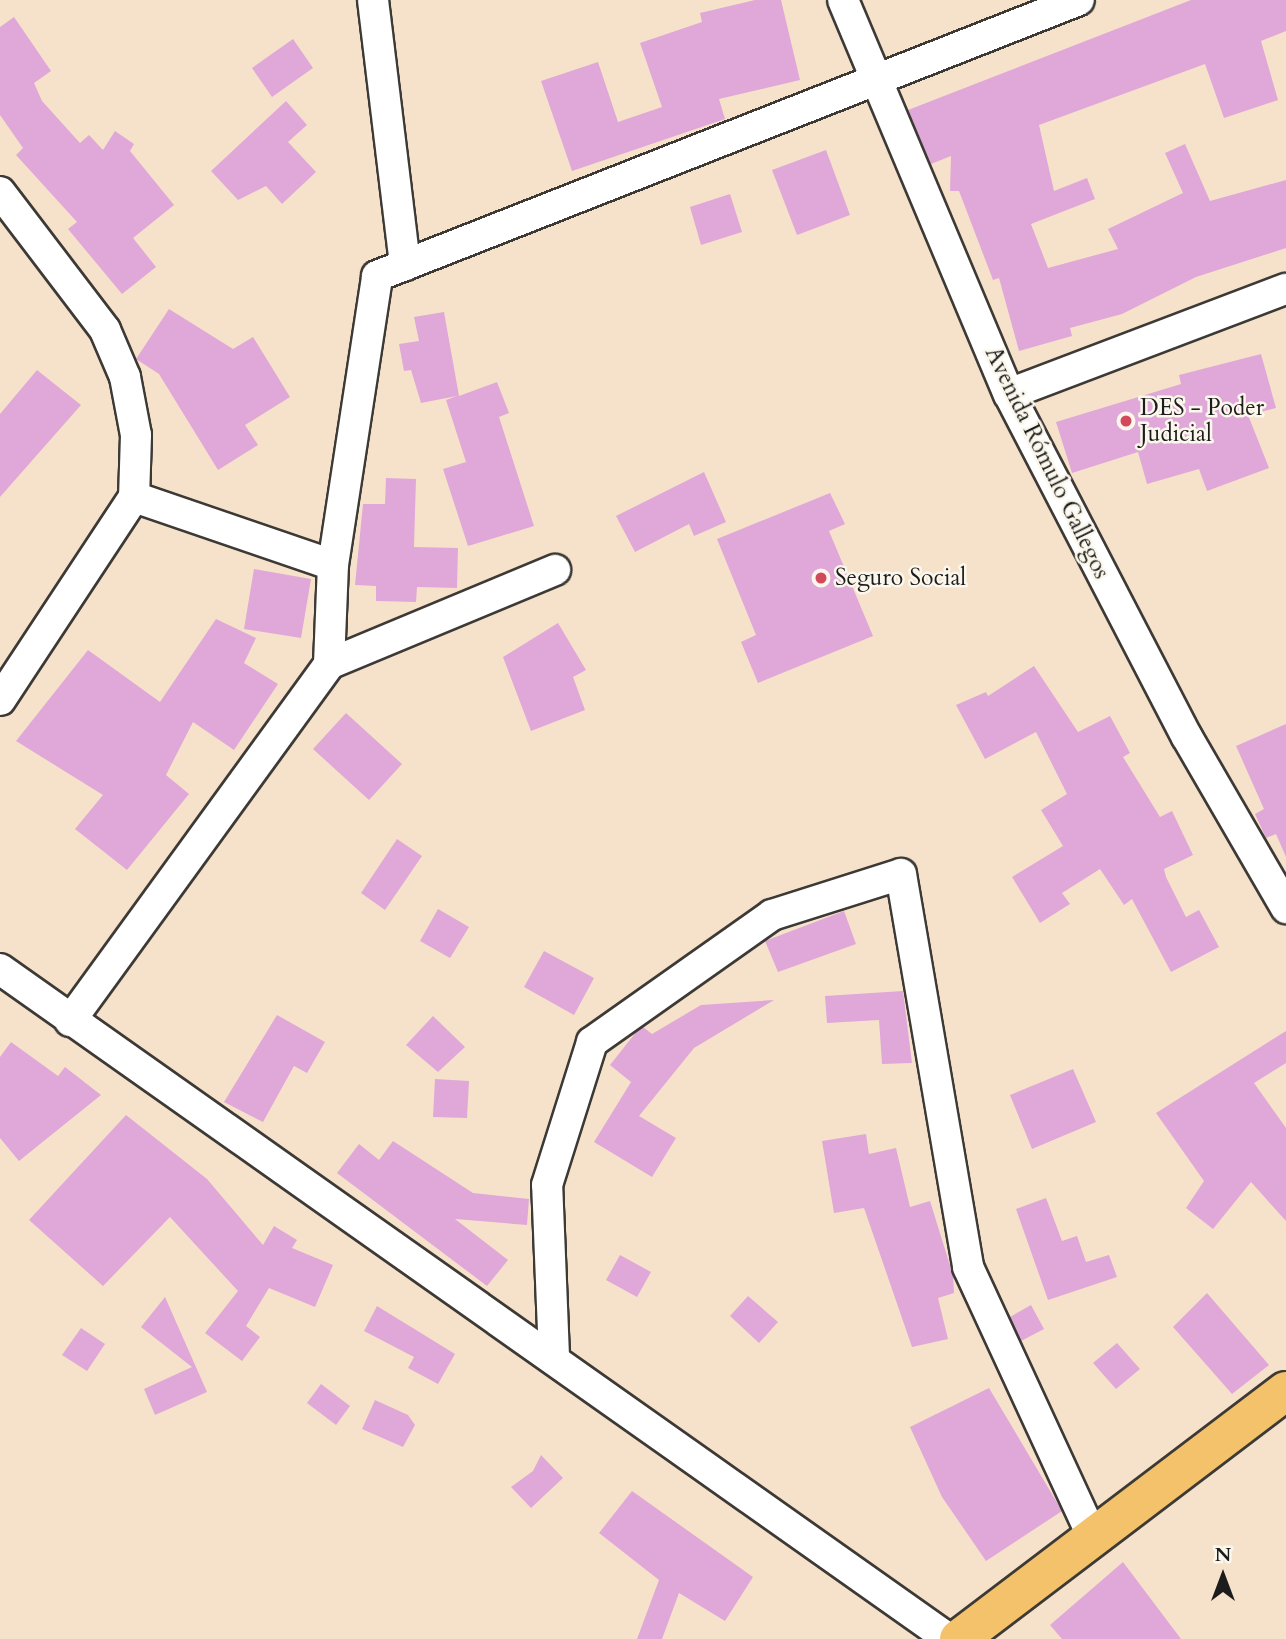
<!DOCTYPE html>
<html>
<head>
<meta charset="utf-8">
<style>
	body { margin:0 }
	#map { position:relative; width:1286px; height:1639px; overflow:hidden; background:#f6e2ca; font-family:Cardo,serif }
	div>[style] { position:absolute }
	.building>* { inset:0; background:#dfa8d8 }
	.roads { filter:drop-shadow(2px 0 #3d3a36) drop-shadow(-2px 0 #3d3a36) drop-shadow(0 2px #3d3a36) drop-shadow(0 -2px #3d3a36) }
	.minor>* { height:30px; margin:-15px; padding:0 15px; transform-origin:15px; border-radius:15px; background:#fff }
	.major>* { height:38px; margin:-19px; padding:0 19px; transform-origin:19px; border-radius:19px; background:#f3c26a }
	.dots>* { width:19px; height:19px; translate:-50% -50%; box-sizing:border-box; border:4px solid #fbf7ec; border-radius:50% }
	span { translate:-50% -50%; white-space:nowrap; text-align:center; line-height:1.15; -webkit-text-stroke:5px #fbf7ec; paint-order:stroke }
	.poi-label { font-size:23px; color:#1c1c1c }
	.left { translate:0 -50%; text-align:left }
	.street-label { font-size:23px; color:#1c1c1c }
	.north { position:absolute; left:1188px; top:1541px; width:70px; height:70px; -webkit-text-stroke:5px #fbf7ec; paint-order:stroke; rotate:0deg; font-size:19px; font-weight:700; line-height:28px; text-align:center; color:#1c1c1c }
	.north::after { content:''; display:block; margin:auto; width:24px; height:32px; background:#1c1c1c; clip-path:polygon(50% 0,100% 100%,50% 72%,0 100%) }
</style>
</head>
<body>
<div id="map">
	<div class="building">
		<div style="clip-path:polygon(755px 0,781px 0,800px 80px,719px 99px,725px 119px,572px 171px,541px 81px,598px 62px,618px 122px,662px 107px,640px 43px,702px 22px,700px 13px)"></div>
		<div style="clip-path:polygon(1191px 0,1286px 0,1286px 31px,1261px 41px,1278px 100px,1224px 118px,1205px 64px,1039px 125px,1054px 191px,1087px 178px,1095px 199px,1031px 224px,1048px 268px,1118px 249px,1108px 229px,1183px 193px,1165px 153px,1185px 144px,1210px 201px,1286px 180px,1286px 248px,1196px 277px,1122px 314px,1070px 328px,1072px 336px,1019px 351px,999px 278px,993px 280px,959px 191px,950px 191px,951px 156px,931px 164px,908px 110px)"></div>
		<div style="clip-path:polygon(14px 17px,51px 71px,34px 83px,42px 101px,80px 143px,89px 135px,103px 150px,115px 131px,134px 144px,130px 151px,174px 205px,133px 238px,156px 267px,122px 294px,68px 229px,77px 222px,16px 155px,23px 148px,0 115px,0 27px)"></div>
		<div style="clip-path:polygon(293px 39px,313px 68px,272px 97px,252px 68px)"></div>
		<div style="clip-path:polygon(286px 101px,307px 125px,288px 142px,316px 172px,282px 204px,266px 186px,238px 200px,211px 171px)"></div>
		<div style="clip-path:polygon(826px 150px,850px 215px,797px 235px,772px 170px)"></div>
		<div style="clip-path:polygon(730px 194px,742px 232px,701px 245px,690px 207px)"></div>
		<div style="clip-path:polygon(169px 309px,233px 349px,253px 337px,290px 397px,245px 425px,258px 445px,218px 470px,159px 374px,136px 359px)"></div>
		<div style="clip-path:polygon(444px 312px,459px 396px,497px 382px,509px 413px,499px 417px,534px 526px,468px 546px,443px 469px,466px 462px,446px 400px,457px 396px,421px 403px,411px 370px,404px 371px,399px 344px,419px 341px,414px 317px)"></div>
		<div style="clip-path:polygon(1261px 354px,1276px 408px,1248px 415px,1269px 468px,1207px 491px,1199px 469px,1147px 484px,1138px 452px,1072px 473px,1056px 422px,1181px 384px,1179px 375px)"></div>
		<div style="clip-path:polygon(37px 370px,81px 405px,0 497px,0 414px)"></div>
		<div style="clip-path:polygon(704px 472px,726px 522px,694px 536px,689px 524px,635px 552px,616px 516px)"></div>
		<div style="clip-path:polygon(386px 478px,416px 479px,414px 547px,458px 548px,457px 588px,417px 587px,416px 602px,376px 601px,376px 586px,355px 585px,363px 504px,385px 504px)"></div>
		<div style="clip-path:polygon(830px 493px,845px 524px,829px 531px,873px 636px,758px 683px,741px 642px,756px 635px,717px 539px)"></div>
		<div style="clip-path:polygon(254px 569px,311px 579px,301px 638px,244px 629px)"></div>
		<div style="clip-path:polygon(216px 619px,256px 638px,244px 663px,278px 684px,234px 750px,193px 722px,166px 775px,189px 794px,127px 870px,75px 829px,103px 795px,16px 741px,88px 650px,160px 702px)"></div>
		<div style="clip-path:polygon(558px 623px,586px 670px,573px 677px,585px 710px,531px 731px,503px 657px)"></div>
		<div style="clip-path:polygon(1034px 666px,1078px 732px,1110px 716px,1130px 753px,1123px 757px,1160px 817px,1172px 811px,1193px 855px,1164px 869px,1166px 877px,1186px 917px,1199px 910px,1219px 947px,1171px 972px,1132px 899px,1124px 905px,1100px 869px,1062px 893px,1070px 904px,1040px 923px,1012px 877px,1063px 846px,1041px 810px,1067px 794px,1036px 732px,985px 759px,956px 705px,986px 692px,988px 696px)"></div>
		<div style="clip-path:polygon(346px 713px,402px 764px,369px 800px,313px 749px)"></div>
		<div style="clip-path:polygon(1286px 724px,1286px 857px,1276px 834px,1266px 838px,1255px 814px,1264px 809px,1236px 746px)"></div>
		<div style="clip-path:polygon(397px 839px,422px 856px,385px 910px,361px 893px)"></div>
		<div style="clip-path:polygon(438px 909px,469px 927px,450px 958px,420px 941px)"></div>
		<div style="clip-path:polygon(844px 911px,856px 944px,778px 972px,765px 941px)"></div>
		<div style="clip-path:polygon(544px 951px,594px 978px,574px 1015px,524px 987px)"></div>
		<div style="clip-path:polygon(903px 991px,912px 1063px,882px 1064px,879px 1020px,827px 1023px,825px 996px)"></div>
		<div style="clip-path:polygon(774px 1000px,694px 1048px,639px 1116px,676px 1138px,652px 1177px,594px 1142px,631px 1082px,610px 1065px,637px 1031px,643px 1027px,652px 1034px,701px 1005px)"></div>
		<div style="clip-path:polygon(277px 1015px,325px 1042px,307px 1073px,294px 1066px,263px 1122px,224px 1102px)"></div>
		<div style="clip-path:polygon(433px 1016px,465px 1047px,438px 1072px,406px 1045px)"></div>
		<div style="clip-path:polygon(1286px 1031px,1286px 1063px,1254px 1083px,1286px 1128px,1286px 1221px,1251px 1182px,1213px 1229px,1186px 1208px,1204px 1181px,1156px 1113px)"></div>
		<div style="clip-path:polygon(11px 1042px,58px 1076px,65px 1067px,101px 1095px,19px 1161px,0 1138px,0 1057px)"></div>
		<div style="clip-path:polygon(1073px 1069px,1096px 1122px,1032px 1149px,1010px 1095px)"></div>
		<div style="clip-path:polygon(435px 1079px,469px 1081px,467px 1118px,433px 1117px)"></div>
		<div style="clip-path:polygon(126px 1115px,207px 1179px,263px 1245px,274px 1226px,297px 1240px,292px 1248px,333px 1265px,315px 1307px,269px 1288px,246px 1326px,260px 1337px,242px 1361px,205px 1333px,238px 1291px,170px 1217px,103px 1286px,29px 1220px)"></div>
		<div style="clip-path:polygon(866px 1134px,869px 1154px,896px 1148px,910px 1207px,930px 1201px,953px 1275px,954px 1293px,938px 1298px,948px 1339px,912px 1347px,864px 1208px,834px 1213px,822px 1141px)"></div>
		<div style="clip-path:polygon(393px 1141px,473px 1193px,529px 1199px,527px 1225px,455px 1219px,508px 1260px,487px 1286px,337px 1173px,359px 1144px,379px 1160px)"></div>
		<div style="clip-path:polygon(1046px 1198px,1062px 1241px,1077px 1236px,1086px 1262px,1109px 1255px,1117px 1277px,1048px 1300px,1016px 1209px)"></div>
		<div style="clip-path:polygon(620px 1255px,651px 1272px,637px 1297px,606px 1280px)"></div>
		<div style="clip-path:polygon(1207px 1293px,1269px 1365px,1232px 1394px,1173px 1327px)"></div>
		<div style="clip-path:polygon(748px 1296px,778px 1322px,759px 1343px,730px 1316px)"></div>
		<div style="clip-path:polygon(165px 1297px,207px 1392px,155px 1415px,144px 1389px,192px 1367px,141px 1327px)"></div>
		<div style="clip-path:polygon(1031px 1305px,1044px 1329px,1021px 1341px,1010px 1317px)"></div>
		<div style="clip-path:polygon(377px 1306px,455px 1354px,438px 1384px,408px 1368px,414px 1357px,364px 1331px)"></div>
		<div style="clip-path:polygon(81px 1328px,105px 1344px,87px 1371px,62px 1355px)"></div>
		<div style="clip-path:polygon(1117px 1343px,1140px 1369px,1116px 1389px,1093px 1363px)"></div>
		<div style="clip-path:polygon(321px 1384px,350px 1406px,336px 1425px,307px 1403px)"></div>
		<div style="clip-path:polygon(989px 1388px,1062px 1511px,986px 1561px,942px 1497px,910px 1427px)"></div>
		<div style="clip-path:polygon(375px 1400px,408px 1415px,415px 1425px,403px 1447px,362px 1429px)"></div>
		<div style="clip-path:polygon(541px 1455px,563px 1478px,531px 1508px,511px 1487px,533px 1471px)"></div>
		<div style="clip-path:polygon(632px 1491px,753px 1577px,725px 1621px,679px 1593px,662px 1639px,637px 1639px,659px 1580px,599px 1533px)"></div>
		<div style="clip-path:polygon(1123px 1562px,1181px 1639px,1062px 1639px,1050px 1625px)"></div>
	</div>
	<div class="roads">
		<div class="minor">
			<div style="left:373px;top:0;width:267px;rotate:83.1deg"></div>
			<div style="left:843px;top:0;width:428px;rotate:67.2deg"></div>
			<div style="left:1009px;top:394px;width:386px;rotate:62.6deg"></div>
			<div style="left:1187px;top:737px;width:198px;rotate:59.9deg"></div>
			<div style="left:0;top:192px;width:173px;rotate:52.7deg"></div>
			<div style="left:105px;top:330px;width:51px;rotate:66.9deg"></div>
			<div style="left:125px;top:377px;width:59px;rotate:79.3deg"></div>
			<div style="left:136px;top:435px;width:62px;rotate:91.8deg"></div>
			<div style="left:134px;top:497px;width:243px;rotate:123.4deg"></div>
			<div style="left:1009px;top:394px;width:296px;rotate:-20.8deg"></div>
			<div style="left:134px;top:497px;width:210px;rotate:18.9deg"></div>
			<div style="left:329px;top:664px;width:245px;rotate:-22.6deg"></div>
			<div style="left:0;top:969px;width:1162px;rotate:35.22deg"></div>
			<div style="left:70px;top:1021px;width:441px;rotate:-54deg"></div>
			<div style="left:329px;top:664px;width:99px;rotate:-87.7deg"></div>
			<div style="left:333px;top:565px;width:292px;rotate:-81.3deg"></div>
			<div style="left:377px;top:276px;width:754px;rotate:-21.46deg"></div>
			<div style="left:554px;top:1356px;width:171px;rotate:-92.3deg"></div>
			<div style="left:547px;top:1185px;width:150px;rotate:-72.5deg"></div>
			<div style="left:592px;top:1042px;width:220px;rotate:-35.2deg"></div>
			<div style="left:772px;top:915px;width:135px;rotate:-17.6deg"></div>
			<div style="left:901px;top:874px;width:399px;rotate:80.3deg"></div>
			<div style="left:968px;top:1267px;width:298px;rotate:65.2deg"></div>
		</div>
		<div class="major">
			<div style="left:959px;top:1639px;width:410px;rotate:-37.2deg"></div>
		</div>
	</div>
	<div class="dots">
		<div style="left:1126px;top:421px;background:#d1495b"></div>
		<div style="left:821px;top:578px;background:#d1495b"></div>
	</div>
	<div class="poi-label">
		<span class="left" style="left:1140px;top:421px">DES - Poder<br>Judicial</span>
		<span class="left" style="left:835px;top:578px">Seguro Social</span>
	</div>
	<div class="street-label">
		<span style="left:1047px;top:463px;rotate:64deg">Avenida Rómulo Gallegos</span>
	</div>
	<div class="north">N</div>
</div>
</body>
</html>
